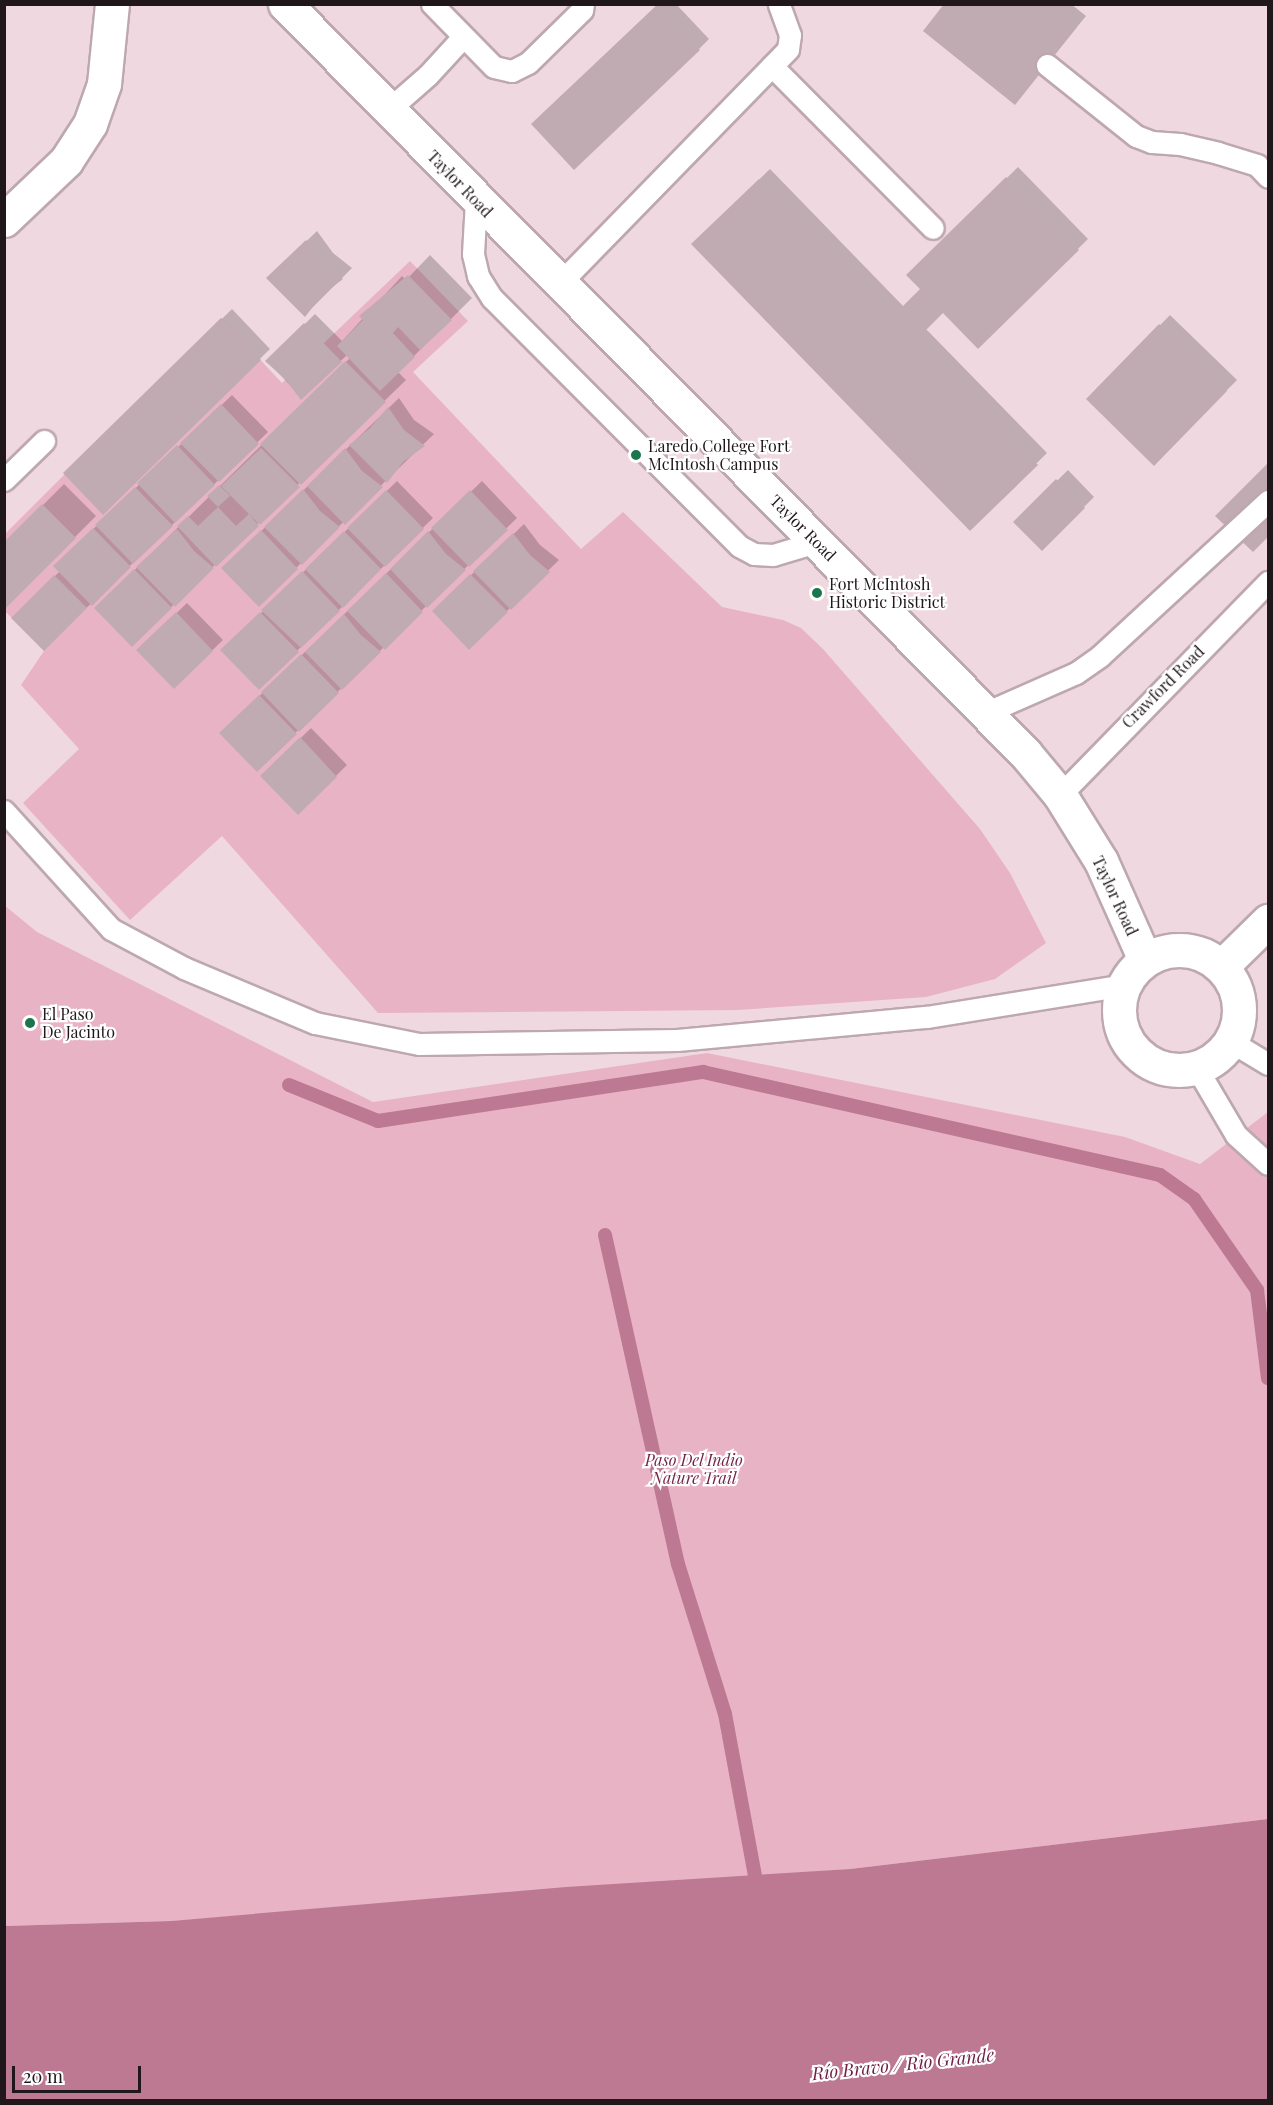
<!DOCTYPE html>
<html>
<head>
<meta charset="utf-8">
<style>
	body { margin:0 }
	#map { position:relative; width:1273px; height:2105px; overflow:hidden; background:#efd8e0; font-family:"Playfair Display",serif }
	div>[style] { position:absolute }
	.green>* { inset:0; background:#e9b3c6 }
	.water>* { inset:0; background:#bd7992 }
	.shadow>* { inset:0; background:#0003 }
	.stream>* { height:14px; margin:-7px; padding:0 7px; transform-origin:7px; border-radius:7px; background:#bd7992 }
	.building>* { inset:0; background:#c1abb2 }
	.roads { filter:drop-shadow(2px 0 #bea8af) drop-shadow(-2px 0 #bea8af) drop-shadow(0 2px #bea8af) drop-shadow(0 -2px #bea8af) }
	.lane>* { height:21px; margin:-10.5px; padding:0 10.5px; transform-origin:10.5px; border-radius:10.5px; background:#fff }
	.street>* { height:33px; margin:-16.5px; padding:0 16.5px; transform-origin:16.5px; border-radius:16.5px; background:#fff }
	.street>.ring { margin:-16.5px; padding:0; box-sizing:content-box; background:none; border:33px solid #fff; border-radius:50% }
	.dots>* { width:16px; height:16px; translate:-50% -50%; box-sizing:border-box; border:3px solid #fff; border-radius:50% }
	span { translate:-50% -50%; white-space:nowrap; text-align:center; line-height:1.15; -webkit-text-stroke:4.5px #fff; paint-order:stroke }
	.street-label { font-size:16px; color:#1f171a }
	.poi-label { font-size:16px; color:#1f171a }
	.left { translate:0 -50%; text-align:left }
	.park-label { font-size:16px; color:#711f45; font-style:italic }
	.water-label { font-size:18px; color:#712045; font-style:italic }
	.frame { position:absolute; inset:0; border:6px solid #1f171a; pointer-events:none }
	.scale { position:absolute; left:12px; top:2066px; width:129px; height:27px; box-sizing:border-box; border:3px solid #1f171a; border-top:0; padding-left:8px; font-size:18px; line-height:21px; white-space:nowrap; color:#1f171a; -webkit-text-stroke:4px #fff; paint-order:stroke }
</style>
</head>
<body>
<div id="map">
	<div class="green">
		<div style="clip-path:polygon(410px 261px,468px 321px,413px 372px,581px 549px,623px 512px,722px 607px,783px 620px,801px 628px,823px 649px,980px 829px,1010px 873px,1046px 943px,995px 979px,926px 997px,738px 1010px,378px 1013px,222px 836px,130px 920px,23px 803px,79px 749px,21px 685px,44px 651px,5px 611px,5px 534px,221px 318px,282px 383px)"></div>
		<div style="clip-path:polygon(4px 905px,37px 932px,373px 1102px,707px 1053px,1125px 1137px,1200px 1164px,1268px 1112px,1268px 1819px,850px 1869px,171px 1921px,5px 1926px)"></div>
	</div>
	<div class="water">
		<div style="clip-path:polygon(1268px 1819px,1268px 2100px,5px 2100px,5px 1926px,171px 1921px,566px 1887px,850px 1869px)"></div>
	</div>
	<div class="shadow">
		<div style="clip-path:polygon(658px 4px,676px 4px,709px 39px,699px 49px,543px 114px)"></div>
		<div style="clip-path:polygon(946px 4px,1071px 4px,1086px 16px,1015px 103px)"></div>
		<div style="clip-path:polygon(1018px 167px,1088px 239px,978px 347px,943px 311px,925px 328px,1047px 453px,970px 529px,693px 244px,770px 169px,904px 307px,922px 289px,908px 275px)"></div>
		<div style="clip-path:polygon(317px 231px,333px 253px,352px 268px,305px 315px,268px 278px)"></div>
		<div style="clip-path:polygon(430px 255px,472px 298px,398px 372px,406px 380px,132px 645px,96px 608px,350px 358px,347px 355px,302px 398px,267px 361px,315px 314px,342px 341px,402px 276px,406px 280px)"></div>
		<div style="clip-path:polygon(232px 309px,270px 349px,103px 513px,65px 473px)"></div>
		<div style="clip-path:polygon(1170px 315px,1237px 380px,1154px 464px,1088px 399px)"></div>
		<div style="clip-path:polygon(232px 395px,268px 432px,44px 649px,13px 618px,60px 571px,55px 566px)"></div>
		<div style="clip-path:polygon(399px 398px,414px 420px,434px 434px,259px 604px,223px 568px)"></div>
		<div style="clip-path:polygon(1268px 465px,1268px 535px,1253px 550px,1217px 516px)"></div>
		<div style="clip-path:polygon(1068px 470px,1094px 497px,1042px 549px,1015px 522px)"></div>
		<div style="clip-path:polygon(397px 481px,433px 518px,259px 688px,222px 651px)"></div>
		<div style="clip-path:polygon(482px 481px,517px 518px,257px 770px,221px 733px)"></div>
		<div style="clip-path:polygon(64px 484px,96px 516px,6px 606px,4px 544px)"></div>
		<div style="clip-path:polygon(524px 524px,540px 545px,559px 560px,469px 648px,434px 611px)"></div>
		<div style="clip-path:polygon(187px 603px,223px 640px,174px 687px,138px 650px)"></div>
		<div style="clip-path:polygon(311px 728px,347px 765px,298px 813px,262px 776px)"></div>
	</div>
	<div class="stream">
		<div style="left:289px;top:1085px;width:96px;rotate:22deg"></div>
		<div style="left:378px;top:1121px;width:329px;rotate:-8.6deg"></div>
		<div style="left:703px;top:1072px;width:468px;rotate:12.7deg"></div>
		<div style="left:1160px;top:1175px;width:42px;rotate:35.2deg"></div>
		<div style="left:1194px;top:1199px;width:111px;rotate:55.3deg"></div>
		<div style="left:1257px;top:1290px;width:89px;rotate:82.9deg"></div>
		<div style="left:605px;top:1235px;width:337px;rotate:77.5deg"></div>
		<div style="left:678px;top:1564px;width:157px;rotate:72.6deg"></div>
		<div style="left:725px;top:1714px;width:181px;rotate:79.5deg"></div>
	</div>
	<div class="building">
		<div style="clip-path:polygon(944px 4px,1048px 4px,1077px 27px,1015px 105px,923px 31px)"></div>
		<div style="clip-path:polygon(657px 5px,700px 50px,574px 170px,531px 124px)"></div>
		<div style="clip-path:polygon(1006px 177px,1079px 250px,978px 349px,943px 313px,916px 340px,1038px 465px,970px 531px,691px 244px,759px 179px,893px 316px,920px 289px,906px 275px)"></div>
		<div style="clip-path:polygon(306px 240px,322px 263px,343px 279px,322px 295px,305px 317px,266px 278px)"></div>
		<div style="clip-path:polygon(408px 275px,452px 320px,420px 350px,398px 327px,393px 333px,415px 357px,380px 391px,337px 346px,363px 320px,359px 316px)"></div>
		<div style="clip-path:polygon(221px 318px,261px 360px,103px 515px,63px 473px)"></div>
		<div style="clip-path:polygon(304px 323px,342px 362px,301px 400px,285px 379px,265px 361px)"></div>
		<div style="clip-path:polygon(1159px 324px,1227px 391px,1154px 466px,1086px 399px)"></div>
		<div style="clip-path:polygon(345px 361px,386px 402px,301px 485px,260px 444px)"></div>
		<div style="clip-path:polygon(221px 404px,259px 444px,219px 482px,180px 443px)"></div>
		<div style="clip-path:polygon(388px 407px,404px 430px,425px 446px,403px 462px,387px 483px,349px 445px,370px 428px)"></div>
		<div style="clip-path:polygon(177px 445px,215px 485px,175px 523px,137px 483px)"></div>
		<div style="clip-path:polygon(261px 448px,300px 487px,260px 525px,221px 486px)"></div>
		<div style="clip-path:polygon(345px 448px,362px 471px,383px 487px,345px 525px,307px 486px)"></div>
		<div style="clip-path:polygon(1268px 463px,1268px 537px,1253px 552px,1215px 516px)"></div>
		<div style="clip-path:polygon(1056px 479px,1085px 508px,1042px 551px,1013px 522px)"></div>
		<div style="clip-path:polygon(219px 485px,230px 496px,218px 507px,207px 496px)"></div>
		<div style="clip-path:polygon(135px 487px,173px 526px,133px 564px,95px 525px)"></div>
		<div style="clip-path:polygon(303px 489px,320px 511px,340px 527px,302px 565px,264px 527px)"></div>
		<div style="clip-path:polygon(386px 490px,424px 529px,385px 567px,347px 528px)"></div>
		<div style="clip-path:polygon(470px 490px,508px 530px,469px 567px,431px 528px)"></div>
		<div style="clip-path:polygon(42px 504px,76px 538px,6px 608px,4px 542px)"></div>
		<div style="clip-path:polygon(218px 507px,236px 526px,249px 514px,259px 526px,216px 567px,177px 526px,188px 516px,198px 526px)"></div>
		<div style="clip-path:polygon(93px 528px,131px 567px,92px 606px,53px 566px)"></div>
		<div style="clip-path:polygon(177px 529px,194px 551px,214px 568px,175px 607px,136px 567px)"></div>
		<div style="clip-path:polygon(261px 530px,298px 569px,259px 607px,221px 568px)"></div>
		<div style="clip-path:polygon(344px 531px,381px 569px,343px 608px,305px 569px)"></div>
		<div style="clip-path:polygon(428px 531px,446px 554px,466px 570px,427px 608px,390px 569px)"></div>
		<div style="clip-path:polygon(513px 533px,530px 555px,550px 572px,511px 610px,473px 571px)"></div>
		<div style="clip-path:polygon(134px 569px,172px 608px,132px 647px,94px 608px)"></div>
		<div style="clip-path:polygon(302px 571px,340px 611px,301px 648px,261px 610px)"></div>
		<div style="clip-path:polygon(386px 573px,423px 612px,385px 650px,347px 611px)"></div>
		<div style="clip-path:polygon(470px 574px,508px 612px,469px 650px,432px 611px)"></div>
		<div style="clip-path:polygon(54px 575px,87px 608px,44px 651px,11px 618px)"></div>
		<div style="clip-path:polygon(176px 612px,213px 651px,174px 689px,136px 650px)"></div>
		<div style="clip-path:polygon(260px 612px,299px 652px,259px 690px,220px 650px)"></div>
		<div style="clip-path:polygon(344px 614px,361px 635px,381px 652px,342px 690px,305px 652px)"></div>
		<div style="clip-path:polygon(301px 654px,339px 693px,299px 732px,261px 692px)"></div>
		<div style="clip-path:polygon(259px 695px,297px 734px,257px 772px,219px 733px)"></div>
		<div style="clip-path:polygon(300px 737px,337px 777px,298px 815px,260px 776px)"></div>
	</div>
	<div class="roads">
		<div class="lane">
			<div style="left:432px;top:4px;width:88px;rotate:45.5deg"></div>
			<div style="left:494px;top:67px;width:18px;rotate:13deg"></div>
			<div style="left:512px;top:71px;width:18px;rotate:-27deg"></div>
			<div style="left:528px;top:63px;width:76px;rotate:-44.5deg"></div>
			<div style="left:582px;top:10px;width:6px;rotate:-81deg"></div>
			<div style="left:1047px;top:65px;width:114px;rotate:38.6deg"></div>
			<div style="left:1136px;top:136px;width:17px;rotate:21deg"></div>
			<div style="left:1152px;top:142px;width:28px;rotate:4deg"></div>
			<div style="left:1180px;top:144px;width:39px;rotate:13deg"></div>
			<div style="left:1218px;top:153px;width:41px;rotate:17.1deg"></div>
			<div style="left:1257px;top:165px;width:16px;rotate:47deg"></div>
			<div style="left:772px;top:66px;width:228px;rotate:45.2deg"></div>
			<div style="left:388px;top:110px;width:53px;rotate:-41.2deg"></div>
			<div style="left:428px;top:75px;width:50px;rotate:-47.4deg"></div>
			<div style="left:476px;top:200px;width:54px;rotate:93.2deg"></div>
			<div style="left:473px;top:254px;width:23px;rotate:77deg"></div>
			<div style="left:478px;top:276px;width:26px;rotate:58deg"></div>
			<div style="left:492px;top:298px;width:350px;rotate:45.1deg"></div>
			<div style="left:739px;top:546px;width:17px;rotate:28deg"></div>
			<div style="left:754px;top:554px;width:19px;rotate:3deg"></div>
			<div style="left:773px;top:555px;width:45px;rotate:-16.8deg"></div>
			<div style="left:559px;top:284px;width:328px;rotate:-45.7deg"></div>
			<div style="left:788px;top:49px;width:14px;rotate:-82deg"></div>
			<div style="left:790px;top:35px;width:33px;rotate:-110deg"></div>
			<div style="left:4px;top:480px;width:56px;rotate:-44.3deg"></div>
			<div style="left:985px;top:713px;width:99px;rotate:-23.7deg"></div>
			<div style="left:1076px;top:673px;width:29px;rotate:-35deg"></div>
			<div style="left:1100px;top:656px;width:229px;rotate:-42.7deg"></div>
			<div style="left:1060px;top:795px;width:298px;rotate:-45.7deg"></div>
			<div style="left:4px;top:811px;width:159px;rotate:47.8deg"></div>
			<div style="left:111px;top:929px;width:83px;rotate:28.1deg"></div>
			<div style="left:184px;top:968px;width:142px;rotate:22.8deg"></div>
			<div style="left:315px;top:1023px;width:106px;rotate:11.4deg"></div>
			<div style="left:419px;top:1044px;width:258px;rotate:-0.9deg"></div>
			<div style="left:677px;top:1040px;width:251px;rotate:-5.3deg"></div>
			<div style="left:927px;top:1017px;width:200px;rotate:-9.2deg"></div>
			<div style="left:1230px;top:1041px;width:44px;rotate:31.2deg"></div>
			<div style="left:1196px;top:1067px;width:79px;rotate:59.5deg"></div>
			<div style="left:1236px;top:1135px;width:43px;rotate:42.2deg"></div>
		</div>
		<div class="street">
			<div style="left:285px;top:4px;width:1053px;rotate:45.35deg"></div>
			<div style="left:1025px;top:753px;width:55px;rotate:50.2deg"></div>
			<div style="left:1060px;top:795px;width:78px;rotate:58.2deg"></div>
			<div style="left:1101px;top:861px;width:108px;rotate:66deg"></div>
			<div style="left:4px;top:220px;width:86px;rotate:-43.6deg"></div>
			<div style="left:66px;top:161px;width:44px;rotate:-57deg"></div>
			<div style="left:90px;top:124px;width:42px;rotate:-70.7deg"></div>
			<div style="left:104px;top:84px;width:80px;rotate:-84.3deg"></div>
			<div class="ring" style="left:1119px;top:950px;width:87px;height:87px"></div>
			<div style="left:1221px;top:967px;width:66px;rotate:-44.4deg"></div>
		</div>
	</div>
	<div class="dots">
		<div style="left:636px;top:455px;background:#1b764b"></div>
		<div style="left:817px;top:593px;background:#1b764b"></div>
		<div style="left:30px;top:1023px;background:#1b764b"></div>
	</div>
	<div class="street-label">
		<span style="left:460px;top:184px;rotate:46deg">Taylor Road</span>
		<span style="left:803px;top:528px;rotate:45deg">Taylor Road</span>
		<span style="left:1163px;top:687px;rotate:-45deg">Crawford Road</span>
		<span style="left:1115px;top:896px;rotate:65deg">Taylor Road</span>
	</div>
	<div class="poi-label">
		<span class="left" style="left:648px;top:455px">Laredo College Fort<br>McIntosh Campus</span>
		<span class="left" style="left:829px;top:593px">Fort McIntosh<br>Historic District</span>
		<span class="left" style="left:42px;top:1023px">El Paso<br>De Jacinto</span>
	</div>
	<div class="park-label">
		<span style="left:694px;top:1469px">Paso Del Indio<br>Nature Trail</span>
	</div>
	<div class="water-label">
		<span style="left:903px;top:2064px;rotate:-6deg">Río Bravo / Rio Grande</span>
	</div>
	<div class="frame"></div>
	<div class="scale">20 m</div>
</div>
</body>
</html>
